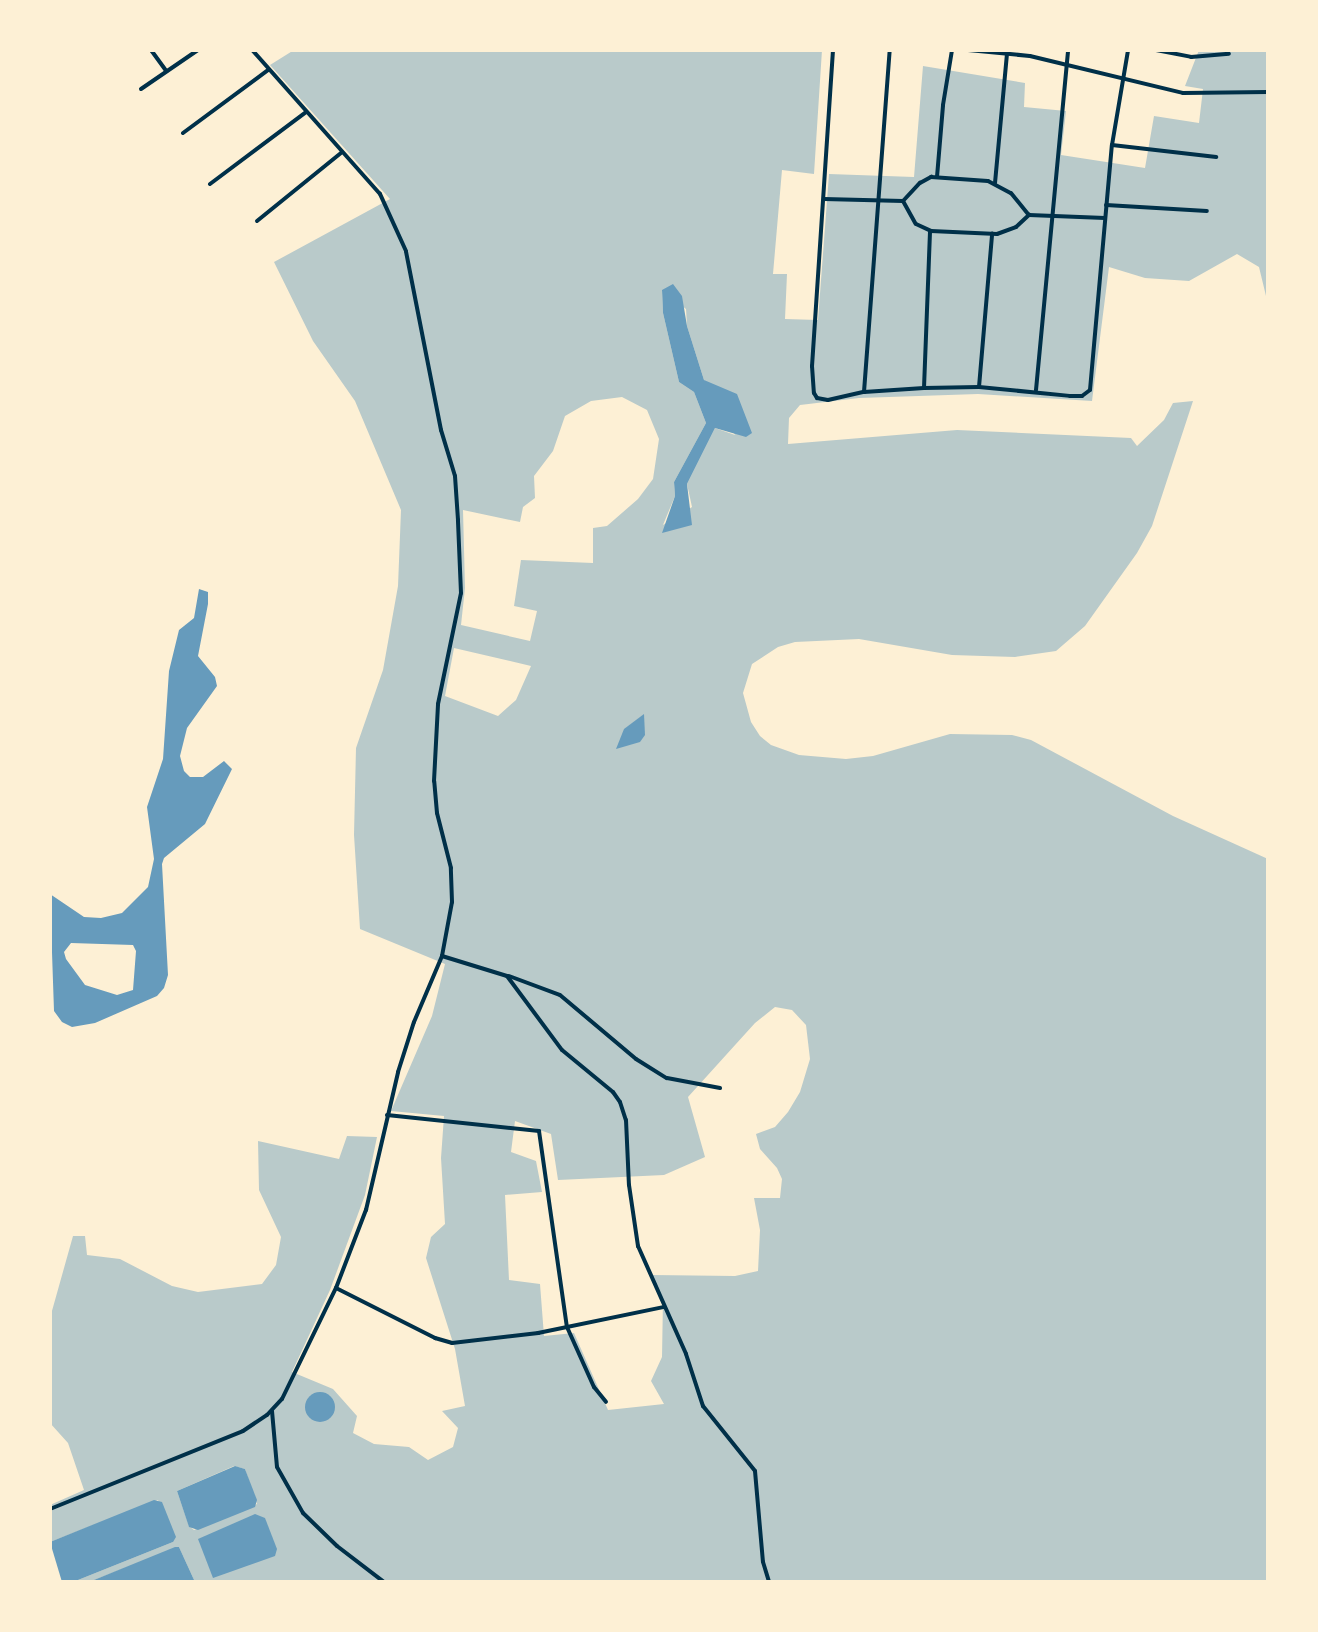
<!DOCTYPE html>
<html>
<head>
<meta charset="utf-8">
<style>
	body { margin:0 }
	#map { position:relative; width:1318px; height:1632px; overflow:hidden; background:#fdf0d5; font-family:Overpass,sans-serif }
	div>[style] { position:absolute }
	.green>* { inset:0; background:#b9caca }
	.water>* { inset:0; background:#669bbc }
	.round { border-radius:50% }
	.minor>* { height:4px; margin:-2px; padding:0 2px; transform-origin:2px; border-radius:2px; background:#003049 }
	span { translate:-50% -50%; white-space:nowrap; text-align:center; line-height:1.15; -webkit-text-stroke:6px #fdf0d5; paint-order:stroke }
	.frame { position:absolute; inset:0; border:52px solid #fdf0d5; pointer-events:none }
</style>
</head>
<body>
<div id="map">
	<div class="green">
		<div style="clip-path:polygon(evenodd,294px 50px,822px 50px,814px 174px,782px 170px,773px 274px,787px 274px,785px 319px,818px 320px,829px 174px,914px 177px,923px 66px,1025px 83px,1024px 107px,1066px 111px,1061px 155px,1145px 168px,1154px 116px,1199px 123px,1203px 89px,1185px 86px,1199px 50px,1268px 50px,1266px 296px,1259px 267px,1237px 254px,1189px 281px,1145px 278px,1109px 267px,1092px 401px,978px 394px,859px 398px,800px 405px,789px 418px,788px 444px,957px 430px,1131px 438px,1137px 446px,1164px 420px,1173px 403px,1193px 401px,1152px 526px,1137px 553px,1085px 626px,1056px 651px,1015px 657px,952px 655px,859px 639px,795px 642px,778px 647px,752px 664px,743px 693px,751px 722px,760px 736px,771px 745px,799px 755px,846px 759px,873px 756px,950px 734px,1012px 735px,1031px 740px,1173px 816px,1268px 859px,1268px 1582px,195px 1582px,179px 1547px,89px 1582px,73px 1582px,173px 1542px,158px 1500px,50px 1542px,50px 1505px,84px 1490px,68px 1443px,50px 1423px,50px 1318px,73px 1236px,85px 1236px,87px 1255px,120px 1259px,172px 1286px,198px 1292px,262px 1284px,276px 1265px,281px 1237px,259px 1190px,258px 1141px,339px 1159px,347px 1136px,377px 1137px,365px 1195px,330px 1290px,292px 1372px,333px 1389px,357px 1416px,353px 1433px,374px 1444px,409px 1447px,428px 1460px,453px 1447px,458px 1428px,442px 1411px,465px 1406px,455px 1349px,426px 1258px,431px 1237px,445px 1224px,441px 1158px,444px 1116px,391px 1111px,432px 1016px,445px 964px,360px 929px,354px 835px,356px 748px,383px 670px,398px 586px,401px 510px,355px 401px,313px 341px,274px 262px,390px 199px,270px 65px,294px 50px,662px 290px,686px 309px,687px 326px,704px 380px,735px 435px,715px 428px,687px 484px,692px 507px,663px 525px,675px 496px,674px 482px,706px 423px,694px 392px,679px 382px,663px 313px,662px 290px,294px 50px,622px 397px,647px 410px,659px 439px,653px 479px,638px 499px,607px 526px,593px 528px,593px 563px,521px 560px,514px 606px,537px 611px,530px 641px,461px 625px,465px 588px,463px 510px,520px 522px,523px 507px,535px 498px,534px 476px,553px 451px,565px 416px,591px 401px,622px 397px,294px 50px,454px 648px,531px 666px,516px 700px,498px 716px,445px 696px,454px 648px,294px 50px,775px 1007px,792px 1010px,806px 1025px,810px 1059px,800px 1092px,788px 1112px,775px 1127px,756px 1134px,760px 1149px,777px 1168px,782px 1179px,780px 1198px,754px 1198px,760px 1230px,758px 1271px,735px 1276px,652px 1275px,663px 1299px,662px 1357px,651px 1381px,664px 1404px,608px 1410px,574px 1333px,544px 1336px,540px 1284px,509px 1280px,505px 1195px,542px 1192px,536px 1161px,511px 1152px,515px 1121px,551px 1134px,558px 1180px,664px 1175px,705px 1157px,688px 1097px,755px 1023px,775px 1007px,294px 50px,234px 1466px,245px 1469px,257px 1504px,194px 1530px,189px 1526px,177px 1491px,234px 1466px)"></div>
	</div>
	<div class="water">
		<div style="clip-path:polygon(673px 284px,682px 296px,687px 326px,704px 380px,737px 394px,752px 433px,746px 437px,715px 428px,687px 484px,692px 525px,662px 533px,675px 496px,674px 482px,706px 423px,694px 392px,679px 382px,663px 313px,662px 290px)"></div>
		<div style="clip-path:polygon(evenodd,199px 589px,208px 592px,208px 604px,198px 656px,215px 677px,217px 686px,187px 728px,180px 756px,184px 771px,190px 777px,203px 777px,224px 761px,232px 769px,205px 824px,164px 858px,162px 864px,168px 975px,164px 988px,157px 996px,95px 1023px,72px 1027px,62px 1022px,54px 1011px,50px 894px,84px 917px,101px 918px,122px 913px,148px 887px,154px 859px,147px 807px,163px 759px,169px 671px,179px 630px,194px 618px,199px 589px,71px 943px,133px 945px,136px 951px,133px 990px,117px 995px,85px 985px,66px 959px,64px 952px,71px 943px)"></div>
		<div style="clip-path:polygon(644px 714px,645px 735px,640px 742px,616px 749px,624px 729px)"></div>
		<div class="round" style="left:305px;top:1392px;width:30px;height:30px"></div>
		<div style="clip-path:polygon(235px 1466px,245px 1469px,257px 1500px,255px 1507px,198px 1530px,189px 1527px,177px 1491px)"></div>
		<div style="clip-path:polygon(154px 1500px,162px 1502px,176px 1537px,173px 1542px,73px 1582px,62px 1582px,50px 1542px)"></div>
		<div style="clip-path:polygon(255px 1514px,265px 1518px,277px 1549px,275px 1556px,213px 1578px,198px 1539px)"></div>
		<div style="clip-path:polygon(179px 1547px,195px 1582px,89px 1582px,175px 1547px)"></div>
	</div>
	<div class="minor">
		<div style="left:151px;top:50px;width:26px;rotate:54deg"></div>
		<div style="left:833px;top:50px;width:317px;rotate:93.8deg"></div>
		<div style="left:812px;top:366px;width:27px;rotate:86deg"></div>
		<div style="left:814px;top:393px;width:6px;rotate:59deg"></div>
		<div style="left:817px;top:398px;width:11px;rotate:10deg"></div>
		<div style="left:828px;top:400px;width:37px;rotate:-13deg"></div>
		<div style="left:864px;top:392px;width:60px;rotate:-3.8deg"></div>
		<div style="left:924px;top:388px;width:55px;rotate:-1deg"></div>
		<div style="left:979px;top:387px;width:91px;rotate:5.6deg"></div>
		<div style="left:1070px;top:396px;width:12px"></div>
		<div style="left:1082px;top:396px;width:10px;rotate:-37deg"></div>
		<div style="left:1090px;top:390px;width:246px;rotate:-84.9deg"></div>
		<div style="left:1112px;top:145px;width:96px;rotate:-80.4deg"></div>
		<div style="left:968px;top:50px;width:62px;rotate:5.5deg"></div>
		<div style="left:1030px;top:56px;width:157px;rotate:13.6deg"></div>
		<div style="left:1183px;top:93px;width:85px;rotate:-0.7deg"></div>
		<div style="left:1156px;top:50px;width:36px;rotate:11deg"></div>
		<div style="left:1191px;top:57px;width:38px;rotate:-5deg"></div>
		<div style="left:141px;top:89px;width:69px;rotate:-34.4deg"></div>
		<div style="left:183px;top:133px;width:106px;rotate:-36.5deg"></div>
		<div style="left:1112px;top:145px;width:105px;rotate:6.6deg"></div>
		<div style="left:937px;top:177px;width:72px;rotate:-85.2deg"></div>
		<div style="left:943px;top:105px;width:56px;rotate:-80.7deg"></div>
		<div style="left:995px;top:183px;width:130px;rotate:-84.7deg"></div>
		<div style="left:210px;top:184px;width:119px;rotate:-36.8deg"></div>
		<div style="left:824px;top:199px;width:79px;rotate:1.5deg"></div>
		<div style="left:903px;top:201px;width:26px;rotate:61deg"></div>
		<div style="left:916px;top:224px;width:17px;rotate:25deg"></div>
		<div style="left:931px;top:231px;width:66px;rotate:2.6deg"></div>
		<div style="left:997px;top:234px;width:20px;rotate:-20deg"></div>
		<div style="left:1016px;top:227px;width:18px;rotate:-43deg"></div>
		<div style="left:1029px;top:215px;width:76px;rotate:2.3deg"></div>
		<div style="left:903px;top:201px;width:25px;rotate:-47deg"></div>
		<div style="left:920px;top:183px;width:13px;rotate:-29deg"></div>
		<div style="left:931px;top:177px;width:57px;rotate:4deg"></div>
		<div style="left:988px;top:181px;width:26px;rotate:28deg"></div>
		<div style="left:1011px;top:193px;width:28px;rotate:51deg"></div>
		<div style="left:1106px;top:205px;width:101px;rotate:3.4deg"></div>
		<div style="left:257px;top:221px;width:108px;rotate:-39deg"></div>
		<div style="left:979px;top:387px;width:154px;rotate:-85.1deg"></div>
		<div style="left:924px;top:388px;width:157px;rotate:-87.8deg"></div>
		<div style="left:1036px;top:390px;width:342px;rotate:-84.6deg"></div>
		<div style="left:864px;top:392px;width:343px;rotate:-85.7deg"></div>
		<div style="left:442px;top:956px;width:68px;rotate:17.1deg"></div>
		<div style="left:507px;top:976px;width:92px;rotate:53.4deg"></div>
		<div style="left:562px;top:1050px;width:66px;rotate:39.5deg"></div>
		<div style="left:613px;top:1092px;width:12px;rotate:55deg"></div>
		<div style="left:620px;top:1102px;width:19px;rotate:72deg"></div>
		<div style="left:626px;top:1120px;width:65px;rotate:87.4deg"></div>
		<div style="left:629px;top:1185px;width:62px;rotate:81.6deg"></div>
		<div style="left:638px;top:1246px;width:118px;rotate:66deg"></div>
		<div style="left:686px;top:1354px;width:55px;rotate:71.9deg"></div>
		<div style="left:703px;top:1406px;width:83px;rotate:51.3deg"></div>
		<div style="left:755px;top:1471px;width:91px;rotate:85deg"></div>
		<div style="left:763px;top:1562px;width:21px;rotate:73deg"></div>
		<div style="left:509px;top:976px;width:54px;rotate:20.4deg"></div>
		<div style="left:560px;top:995px;width:99px;rotate:40.1deg"></div>
		<div style="left:636px;top:1059px;width:36px;rotate:32deg"></div>
		<div style="left:667px;top:1078px;width:54px;rotate:10.7deg"></div>
		<div style="left:387px;top:1115px;width:153px;rotate:6deg"></div>
		<div style="left:539px;top:1131px;width:198px;rotate:81.9deg"></div>
		<div style="left:567px;top:1327px;width:66px;rotate:65.8deg"></div>
		<div style="left:594px;top:1387px;width:19px;rotate:51deg"></div>
		<div style="left:336px;top:1288px;width:111px;rotate:26.8deg"></div>
		<div style="left:435px;top:1338px;width:18px;rotate:16deg"></div>
		<div style="left:452px;top:1343px;width:87px;rotate:-6.6deg"></div>
		<div style="left:538px;top:1333px;width:129px;rotate:-11.7deg"></div>
		<div style="left:272px;top:1411px;width:56px;rotate:84.9deg"></div>
		<div style="left:277px;top:1467px;width:53px;rotate:60.5deg"></div>
		<div style="left:303px;top:1513px;width:47px;rotate:44.1deg"></div>
		<div style="left:337px;top:1546px;width:59px;rotate:37.5deg"></div>
		<div style="left:50px;top:1509px;width:208px;rotate:-22deg"></div>
		<div style="left:243px;top:1431px;width:29px;rotate:-34deg"></div>
		<div style="left:267px;top:1415px;width:22px;rotate:-47deg"></div>
		<div style="left:282px;top:1399px;width:123px;rotate:-64.1deg"></div>
		<div style="left:336px;top:1288px;width:84px;rotate:-69deg"></div>
		<div style="left:366px;top:1210px;width:142px;rotate:-76.9deg"></div>
		<div style="left:398px;top:1072px;width:52px;rotate:-72.3deg"></div>
		<div style="left:414px;top:1022px;width:72px;rotate:-67deg"></div>
		<div style="left:442px;top:956px;width:55px;rotate:-79.5deg"></div>
		<div style="left:452px;top:902px;width:34px;rotate:-92deg"></div>
		<div style="left:451px;top:868px;width:57px;rotate:-104.3deg"></div>
		<div style="left:437px;top:813px;width:32px;rotate:-95deg"></div>
		<div style="left:434px;top:781px;width:77px;rotate:-87deg"></div>
		<div style="left:438px;top:704px;width:113px;rotate:-78.3deg"></div>
		<div style="left:461px;top:593px;width:73px;rotate:-92.4deg"></div>
		<div style="left:458px;top:520px;width:44px;rotate:-93.9deg"></div>
		<div style="left:455px;top:476px;width:48px;rotate:-106.9deg"></div>
		<div style="left:441px;top:430px;width:182px;rotate:-101.1deg"></div>
		<div style="left:406px;top:251px;width:63px;rotate:-114.5deg"></div>
		<div style="left:380px;top:194px;width:193px;rotate:-131.6deg"></div>
	</div>
	<div class="frame"></div>
</div>
</body>
</html>
